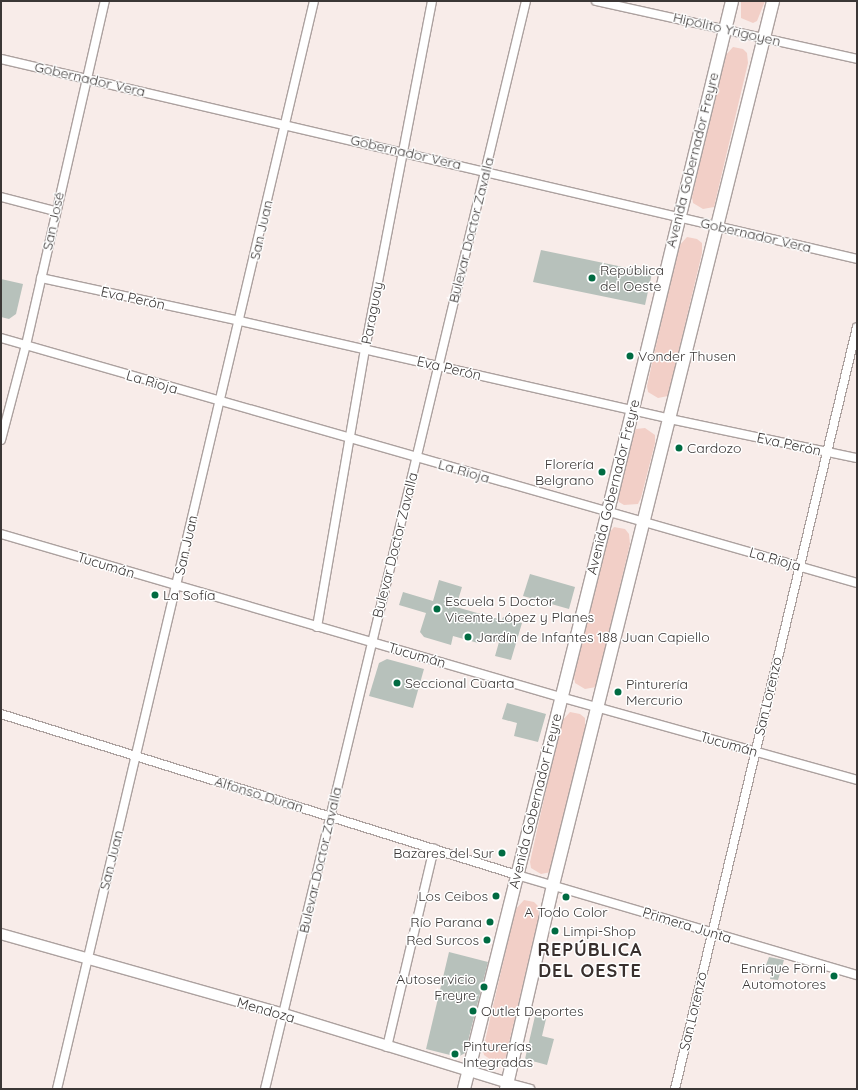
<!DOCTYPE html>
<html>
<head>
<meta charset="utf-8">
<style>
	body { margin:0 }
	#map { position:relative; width:858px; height:1090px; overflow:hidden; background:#f8ece9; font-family:Quicksand,sans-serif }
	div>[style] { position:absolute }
	.green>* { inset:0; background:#f2cfc7 }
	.building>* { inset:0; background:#b7c1bb }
	.roads { filter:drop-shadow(1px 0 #aca19f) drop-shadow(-1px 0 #aca19f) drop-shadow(0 1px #aca19f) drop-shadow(0 -1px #aca19f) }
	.minor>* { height:8px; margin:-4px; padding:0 4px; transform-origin:4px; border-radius:4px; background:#fff }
	.tertiary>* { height:10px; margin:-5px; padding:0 5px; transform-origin:5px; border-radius:5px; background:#fff }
	.secondary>* { height:12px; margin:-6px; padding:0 6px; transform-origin:6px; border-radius:6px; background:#fff }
	.dots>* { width:11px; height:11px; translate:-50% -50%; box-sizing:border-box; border:2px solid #fff; border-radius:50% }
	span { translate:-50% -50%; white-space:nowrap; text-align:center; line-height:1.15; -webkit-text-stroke:3px #fff; paint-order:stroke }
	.street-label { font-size:14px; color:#3b3736 }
	.poi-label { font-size:14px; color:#3b3736 }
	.left { translate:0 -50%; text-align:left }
	.right { translate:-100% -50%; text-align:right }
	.district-label { font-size:18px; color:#382f2d; font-weight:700; letter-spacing:1px }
	.frame { position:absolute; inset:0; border:2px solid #3b3736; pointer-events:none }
</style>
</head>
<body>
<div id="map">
	<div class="green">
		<div style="clip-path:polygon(741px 1px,765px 1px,757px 21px,753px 23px,741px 18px)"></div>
		<div style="clip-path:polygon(733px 47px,743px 49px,747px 53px,748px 63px,714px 207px,703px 209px,693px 203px,692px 197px,724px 57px)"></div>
		<div style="clip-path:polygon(687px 237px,697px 239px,702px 243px,702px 253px,668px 396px,658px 398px,648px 392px,647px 386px,678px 247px)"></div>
		<div style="clip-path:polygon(645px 428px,655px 435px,655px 443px,641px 498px,638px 504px,624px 505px,619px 502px,617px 497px,631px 437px,636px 429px)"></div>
		<div style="clip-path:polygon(614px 527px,625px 529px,629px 534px,630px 544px,596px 687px,585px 689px,575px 683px,574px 677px,606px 537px)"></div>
		<div style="clip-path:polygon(570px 712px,580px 714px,585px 718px,585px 728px,551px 872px,541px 874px,531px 868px,530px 862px,561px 722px)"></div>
		<div style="clip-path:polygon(524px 900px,534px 902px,538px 906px,539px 916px,505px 1060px,494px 1062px,484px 1055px,483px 1050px,515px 910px)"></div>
	</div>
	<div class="building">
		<div style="clip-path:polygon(541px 250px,652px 273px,645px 305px,533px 282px)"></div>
		<div style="clip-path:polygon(1px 279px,23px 284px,16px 314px,9px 319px,1px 317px)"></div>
		<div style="clip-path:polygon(530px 574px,575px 587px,569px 609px,523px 596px)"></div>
		<div style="clip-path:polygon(439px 580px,462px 587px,456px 607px,502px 620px,503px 617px,522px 623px,511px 660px,495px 656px,499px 642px,480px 637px,478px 643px,453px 636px,451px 645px,424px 637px,420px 632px,426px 613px,399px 605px,403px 592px,433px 601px)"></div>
		<div style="clip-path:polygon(387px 659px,424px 669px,413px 708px,369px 696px,379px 663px)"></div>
		<div style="clip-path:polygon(507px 703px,546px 714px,538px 742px,514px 736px,517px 723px,502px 719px)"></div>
		<div style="clip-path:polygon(449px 952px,488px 962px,465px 1053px,458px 1057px,426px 1049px)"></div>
		<div style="clip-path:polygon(769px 957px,784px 960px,778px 980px,770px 979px,774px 967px,766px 965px)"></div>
		<div style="clip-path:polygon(535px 1016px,546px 1019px,542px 1036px,554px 1039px,547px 1065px,525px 1059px)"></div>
	</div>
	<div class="roads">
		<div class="minor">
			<div style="left:596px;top:1px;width:267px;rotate:12.5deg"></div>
			<div style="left:1px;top:59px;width:879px;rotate:13.15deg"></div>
			<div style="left:1px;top:197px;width:56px;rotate:14.5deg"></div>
			<div style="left:41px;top:278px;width:204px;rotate:12.2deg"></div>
			<div style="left:240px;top:321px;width:441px;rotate:12.8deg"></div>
			<div style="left:670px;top:419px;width:191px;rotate:11.8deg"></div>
			<div style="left:1px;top:338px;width:890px;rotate:15.97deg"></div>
			<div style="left:1px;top:440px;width:98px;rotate:-75.3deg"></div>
			<div style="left:26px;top:345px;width:353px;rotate:-77.1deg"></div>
			<div style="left:1px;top:534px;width:582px;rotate:16.26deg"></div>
			<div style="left:560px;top:697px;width:308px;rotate:15.6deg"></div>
			<div style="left:317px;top:627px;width:282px;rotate:-80.2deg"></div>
			<div style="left:365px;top:349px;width:354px;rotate:-79.1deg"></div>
			<div style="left:1px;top:714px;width:541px;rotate:17.33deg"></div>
			<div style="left:517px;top:875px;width:354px;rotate:16.4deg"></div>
			<div style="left:387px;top:1047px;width:204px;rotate:-76.7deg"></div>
			<div style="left:508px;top:1083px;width:23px;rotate:15deg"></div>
			<div style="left:57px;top:1089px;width:1118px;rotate:-76.71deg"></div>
			<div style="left:265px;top:1089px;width:1119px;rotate:-76.51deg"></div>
			<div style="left:675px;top:1089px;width:783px;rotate:-76.57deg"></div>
		</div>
		<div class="tertiary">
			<div style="left:1px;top:934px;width:294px;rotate:15.8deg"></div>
			<div style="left:284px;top:1014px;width:234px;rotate:17.1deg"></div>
		</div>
		<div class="secondary">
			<div style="left:464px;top:1089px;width:608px;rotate:-76.01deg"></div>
			<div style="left:611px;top:499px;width:512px;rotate:-76.34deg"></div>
			<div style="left:506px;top:1089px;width:209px;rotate:-77deg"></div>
			<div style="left:553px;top:885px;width:911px;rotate:-76.02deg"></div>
		</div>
	</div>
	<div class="dots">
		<div style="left:592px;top:278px;background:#006b42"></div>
		<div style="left:630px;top:356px;background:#006b42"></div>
		<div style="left:679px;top:448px;background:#006b42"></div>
		<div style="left:602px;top:472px;background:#006b42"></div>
		<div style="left:155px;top:595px;background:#006b42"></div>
		<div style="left:437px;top:609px;background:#006b42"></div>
		<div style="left:468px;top:637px;background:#006b42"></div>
		<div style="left:397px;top:683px;background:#006b42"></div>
		<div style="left:618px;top:692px;background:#006b42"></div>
		<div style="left:502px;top:853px;background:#006b42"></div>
		<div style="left:496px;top:896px;background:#006b42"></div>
		<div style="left:566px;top:897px;background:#006b42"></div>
		<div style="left:490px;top:922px;background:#006b42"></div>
		<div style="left:555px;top:931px;background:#006b42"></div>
		<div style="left:487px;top:940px;background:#006b42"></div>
		<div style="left:834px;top:976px;background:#006b42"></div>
		<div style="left:484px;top:987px;background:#006b42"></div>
		<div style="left:473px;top:1011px;background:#006b42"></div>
		<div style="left:455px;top:1054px;background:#006b42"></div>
	</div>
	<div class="street-label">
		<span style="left:727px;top:29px;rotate:13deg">Hipólito Yrigoyen</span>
		<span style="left:90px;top:79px;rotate:13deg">Gobernador Vera</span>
		<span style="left:406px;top:152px;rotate:13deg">Gobernador Vera</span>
		<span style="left:692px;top:160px;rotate:-76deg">Avenida Gobernador Freyre</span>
		<span style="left:53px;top:221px;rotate:-78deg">San José</span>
		<span style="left:261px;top:230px;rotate:-77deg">San Juan</span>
		<span style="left:471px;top:230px;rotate:-76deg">Bulevar Doctor Zavalla</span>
		<span style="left:756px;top:235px;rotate:13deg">Gobernador Vera</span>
		<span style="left:133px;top:298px;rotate:12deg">Eva Perón</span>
		<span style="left:372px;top:313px;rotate:-79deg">Paraguay</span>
		<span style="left:449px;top:368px;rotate:13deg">Eva Perón</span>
		<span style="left:152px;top:382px;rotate:16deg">La Rioja</span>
		<span style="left:789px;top:444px;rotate:12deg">Eva Perón</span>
		<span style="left:464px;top:471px;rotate:16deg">La Rioja</span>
		<span style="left:613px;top:487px;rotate:-76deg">Avenida Gobernador Freyre</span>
		<span style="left:186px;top:545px;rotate:-77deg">San Juan</span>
		<span style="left:395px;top:545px;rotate:-76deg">Bulevar Doctor Zavalla</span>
		<span style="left:775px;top:559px;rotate:16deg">La Rioja</span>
		<span style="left:106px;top:565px;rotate:17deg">Tucumán</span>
		<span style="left:417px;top:655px;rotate:16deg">Tucumán</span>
		<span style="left:768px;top:696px;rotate:-77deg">San Lorenzo</span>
		<span style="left:729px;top:744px;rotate:16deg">Tucumán</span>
		<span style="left:259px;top:794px;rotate:17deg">Alfonso Duran</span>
		<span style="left:535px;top:801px;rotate:-76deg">Avenida Gobernador Freyre</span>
		<span style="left:111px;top:860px;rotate:-76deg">San Juan</span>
		<span style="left:320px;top:860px;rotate:-77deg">Bulevar Doctor Zavalla</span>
		<span style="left:687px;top:925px;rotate:17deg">Primera Junta</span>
		<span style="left:266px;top:1010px;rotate:16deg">Mendoza</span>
		<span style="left:693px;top:1011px;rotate:-77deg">San Lorenzo</span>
	</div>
	<div class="poi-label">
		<span class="left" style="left:600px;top:278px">República<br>del Oeste</span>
		<span class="left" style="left:638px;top:356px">Vonder Thusen</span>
		<span class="left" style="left:687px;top:448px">Cardozo</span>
		<span class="right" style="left:594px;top:472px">Florería<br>Belgrano</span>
		<span class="left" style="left:163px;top:595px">La Sofía</span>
		<span class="left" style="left:445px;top:609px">Escuela 5 Doctor<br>Vicente López y Planes</span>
		<span class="left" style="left:476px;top:637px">Jardín de Infantes 188 Juan Capiello</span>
		<span class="left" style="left:405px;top:683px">Seccional Cuarta</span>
		<span class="left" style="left:626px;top:692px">Pinturería<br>Mercurio</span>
		<span class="right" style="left:494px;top:853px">Bazares del Sur</span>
		<span class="right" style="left:488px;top:896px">Los Ceibos</span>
		<span style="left:566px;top:912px">A Todo Color</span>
		<span class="right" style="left:482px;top:922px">Río Parana</span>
		<span class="left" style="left:563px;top:931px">Limpi-Shop</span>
		<span class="right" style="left:479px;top:940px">Red Surcos</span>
		<span class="right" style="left:826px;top:976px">Enrique Forni<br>Automotores</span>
		<span class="right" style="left:476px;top:987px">Autoservicio<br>Freyre</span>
		<span class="left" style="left:481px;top:1011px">Outlet Deportes</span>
		<span class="left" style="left:463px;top:1054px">Pinturerías<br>Integradas</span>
	</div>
	<div class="district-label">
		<span style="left:590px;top:961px">REPÚBLICA<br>DEL OESTE</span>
	</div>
	<div class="frame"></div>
</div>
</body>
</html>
